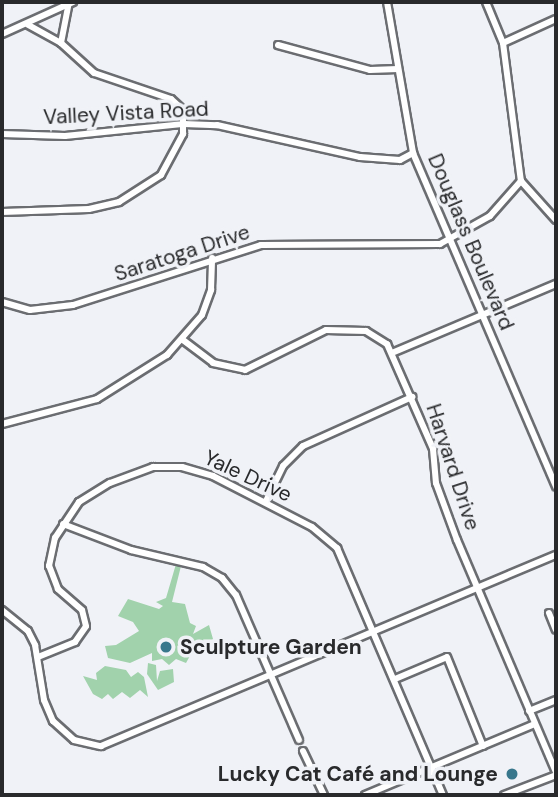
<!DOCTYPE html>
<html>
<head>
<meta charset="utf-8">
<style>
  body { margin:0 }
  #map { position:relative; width:558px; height:797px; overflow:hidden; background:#f0f2f7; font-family:"DM Sans",sans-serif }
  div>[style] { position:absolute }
  .green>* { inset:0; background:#a1d2ac }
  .roads { filter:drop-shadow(2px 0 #6b6d71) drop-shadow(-2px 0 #6b6d71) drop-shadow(0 2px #6b6d71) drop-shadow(0 -2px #6b6d71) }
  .street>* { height:6px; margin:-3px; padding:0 3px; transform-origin:3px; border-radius:3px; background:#fff }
  .dots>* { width:19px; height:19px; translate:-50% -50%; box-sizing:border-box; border:4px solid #f0f2f7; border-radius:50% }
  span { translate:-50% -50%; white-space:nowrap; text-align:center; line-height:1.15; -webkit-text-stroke:7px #f0f2f7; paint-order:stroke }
  .street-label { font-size:21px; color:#292a2c }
  .poi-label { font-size:21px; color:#292a2c; font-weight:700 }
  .left { translate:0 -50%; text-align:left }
  .right { translate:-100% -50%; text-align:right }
  .frame { position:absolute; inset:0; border:4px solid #292a2c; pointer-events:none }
</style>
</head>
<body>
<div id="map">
  <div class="green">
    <i style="clip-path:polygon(176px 564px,181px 566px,172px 602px,185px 604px,190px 623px,196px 626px,193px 634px,209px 625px,213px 639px,204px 650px,191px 654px,186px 663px,176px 659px,169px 665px,162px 659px,152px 661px,152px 653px,130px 663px,108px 658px,105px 646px,116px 645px,139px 631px,133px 622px,118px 616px,128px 599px,159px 609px,163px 606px,156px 602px,166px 598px)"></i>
    <i style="clip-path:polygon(148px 663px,156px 665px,157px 681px,160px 671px,173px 669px,174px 682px,158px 690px,147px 674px)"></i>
    <i style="clip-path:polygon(105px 666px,126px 670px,131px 677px,138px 672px,144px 677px,148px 697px,140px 690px,130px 698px,122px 692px,113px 699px,108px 694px,102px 699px,93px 694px,83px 676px,97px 680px,96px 673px)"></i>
  </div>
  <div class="roads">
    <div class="street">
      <i style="left:387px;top:2px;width:153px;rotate:80.2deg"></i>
      <i style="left:413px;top:153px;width:363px;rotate:66.8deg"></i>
      <i style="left:486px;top:2px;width:44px;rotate:67.5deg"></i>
      <i style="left:503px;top:43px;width:139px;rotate:82.6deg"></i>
      <i style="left:521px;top:181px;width:52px;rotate:48.1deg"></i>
      <i style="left:2px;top:34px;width:78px;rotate:-24.3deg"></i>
      <i style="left:61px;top:43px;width:38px;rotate:-79deg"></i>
      <i style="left:503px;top:43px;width:58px;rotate:-24.4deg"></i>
      <i style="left:278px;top:45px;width:95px;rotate:15.2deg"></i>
      <i style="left:370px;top:70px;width:28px;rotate:-2deg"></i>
      <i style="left:2px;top:134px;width:63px;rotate:1.8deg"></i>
      <i style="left:65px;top:136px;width:120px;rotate:-5.8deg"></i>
      <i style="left:184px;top:124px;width:33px;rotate:2deg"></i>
      <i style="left:217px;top:125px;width:147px;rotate:12.6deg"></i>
      <i style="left:360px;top:157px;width:40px;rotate:4.3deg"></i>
      <i style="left:400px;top:160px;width:15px;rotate:-28deg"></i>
      <i style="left:2px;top:212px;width:87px;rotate:-2deg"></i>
      <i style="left:89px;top:209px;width:31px;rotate:-13deg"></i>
      <i style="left:119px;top:202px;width:50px;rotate:-32.7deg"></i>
      <i style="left:161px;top:175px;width:47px;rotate:-61.8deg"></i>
      <i style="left:183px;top:134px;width:24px;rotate:-90deg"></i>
      <i style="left:183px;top:110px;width:16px;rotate:-137deg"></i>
      <i style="left:171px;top:99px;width:81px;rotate:-161.3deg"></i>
      <i style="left:94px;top:73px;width:45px;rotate:-137.7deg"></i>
      <i style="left:61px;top:43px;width:38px;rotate:-151deg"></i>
      <i style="left:2px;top:302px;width:29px;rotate:16deg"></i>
      <i style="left:30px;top:310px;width:43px;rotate:-6.6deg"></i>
      <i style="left:73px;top:305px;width:197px;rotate:-17.7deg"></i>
      <i style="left:261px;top:245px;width:179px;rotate:-0.3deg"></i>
      <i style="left:440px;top:244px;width:57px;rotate:-29.2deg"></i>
      <i style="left:490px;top:216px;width:47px;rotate:-48.5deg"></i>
      <i style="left:183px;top:340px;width:38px;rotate:37deg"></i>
      <i style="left:213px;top:363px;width:33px;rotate:12deg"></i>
      <i style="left:245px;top:370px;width:90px;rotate:-26.3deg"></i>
      <i style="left:326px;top:330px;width:40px;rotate:1.4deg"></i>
      <i style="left:366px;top:331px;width:25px;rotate:32deg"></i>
      <i style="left:387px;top:344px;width:115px;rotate:66.3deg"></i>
      <i style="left:433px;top:449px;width:34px;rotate:85deg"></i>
      <i style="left:436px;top:483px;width:61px;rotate:69.8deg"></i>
      <i style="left:457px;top:540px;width:252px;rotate:66.9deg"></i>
      <i style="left:394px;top:352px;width:176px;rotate:-22.8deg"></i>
      <i style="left:2px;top:424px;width:98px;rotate:-14.7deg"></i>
      <i style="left:97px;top:399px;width:83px;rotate:-32.2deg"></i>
      <i style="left:167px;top:355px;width:53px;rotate:-48.8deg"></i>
      <i style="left:202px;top:315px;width:27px;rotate:-70deg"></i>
      <i style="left:211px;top:290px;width:32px;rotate:-88deg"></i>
      <i style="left:266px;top:501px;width:39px;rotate:-64deg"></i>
      <i style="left:283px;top:466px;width:28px;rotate:-45deg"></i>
      <i style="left:303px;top:446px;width:120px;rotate:-24.2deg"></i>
      <i style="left:63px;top:524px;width:73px;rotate:20.9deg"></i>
      <i style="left:131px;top:550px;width:74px;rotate:13.3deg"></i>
      <i style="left:203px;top:567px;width:22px;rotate:30deg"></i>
      <i style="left:222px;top:578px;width:22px;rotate:51deg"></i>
      <i style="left:236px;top:595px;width:158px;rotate:66.5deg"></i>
      <i style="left:2px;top:610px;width:33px;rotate:39deg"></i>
      <i style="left:28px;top:631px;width:16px;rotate:63deg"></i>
      <i style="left:35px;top:645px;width:56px;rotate:80.7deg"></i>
      <i style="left:44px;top:700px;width:23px;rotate:67deg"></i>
      <i style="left:53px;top:721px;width:28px;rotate:42deg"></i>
      <i style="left:74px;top:740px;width:28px;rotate:13deg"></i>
      <i style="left:101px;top:746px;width:493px;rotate:-22.8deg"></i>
      <i style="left:549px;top:613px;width:18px;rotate:68deg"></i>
      <i style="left:38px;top:657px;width:40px;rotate:-22deg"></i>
      <i style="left:75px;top:642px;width:19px;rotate:-55deg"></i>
      <i style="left:86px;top:626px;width:16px;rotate:-104deg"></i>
      <i style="left:82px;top:610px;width:32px;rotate:-139deg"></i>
      <i style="left:58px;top:589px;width:25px;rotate:-111deg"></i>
      <i style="left:49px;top:566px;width:29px;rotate:-78deg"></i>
      <i style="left:55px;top:538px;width:43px;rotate:-56.3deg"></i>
      <i style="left:79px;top:502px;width:36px;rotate:-32deg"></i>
      <i style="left:110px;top:483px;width:46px;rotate:-20.4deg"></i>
      <i style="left:153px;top:467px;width:29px"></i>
      <i style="left:182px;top:467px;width:32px;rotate:16deg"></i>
      <i style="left:213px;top:476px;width:111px;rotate:27.3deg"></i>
      <i style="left:312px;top:527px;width:33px;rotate:40deg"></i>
      <i style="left:337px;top:548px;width:269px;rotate:66.8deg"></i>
      <i style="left:395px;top:679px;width:56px;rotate:-22.9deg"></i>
      <i style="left:447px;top:657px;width:96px;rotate:68deg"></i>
      <i style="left:529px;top:711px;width:29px;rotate:-22deg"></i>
      <i style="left:303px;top:751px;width:49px;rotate:64.5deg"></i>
      <i style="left:365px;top:795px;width:184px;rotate:-22.7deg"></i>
      <i style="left:504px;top:795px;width:56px;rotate:-21deg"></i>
    </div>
  </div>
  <div class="dots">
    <i style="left:166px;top:647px;background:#38778c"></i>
    <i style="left:512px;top:774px;background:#38778c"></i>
  </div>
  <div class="street-label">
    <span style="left:126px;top:113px;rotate:-3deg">Valley Vista Road</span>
    <span style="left:471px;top:242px;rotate:67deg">Douglass Boulevard</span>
    <span style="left:182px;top:253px;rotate:-18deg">Saratoga Drive</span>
    <span style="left:453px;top:467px;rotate:72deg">Harvard Drive</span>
    <span style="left:248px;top:476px;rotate:25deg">Yale Drive</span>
  </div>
  <div class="poi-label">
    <span class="left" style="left:180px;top:647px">Sculpture Garden</span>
    <span class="right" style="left:498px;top:774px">Lucky Cat Café and Lounge</span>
  </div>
  <div class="frame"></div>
</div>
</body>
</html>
